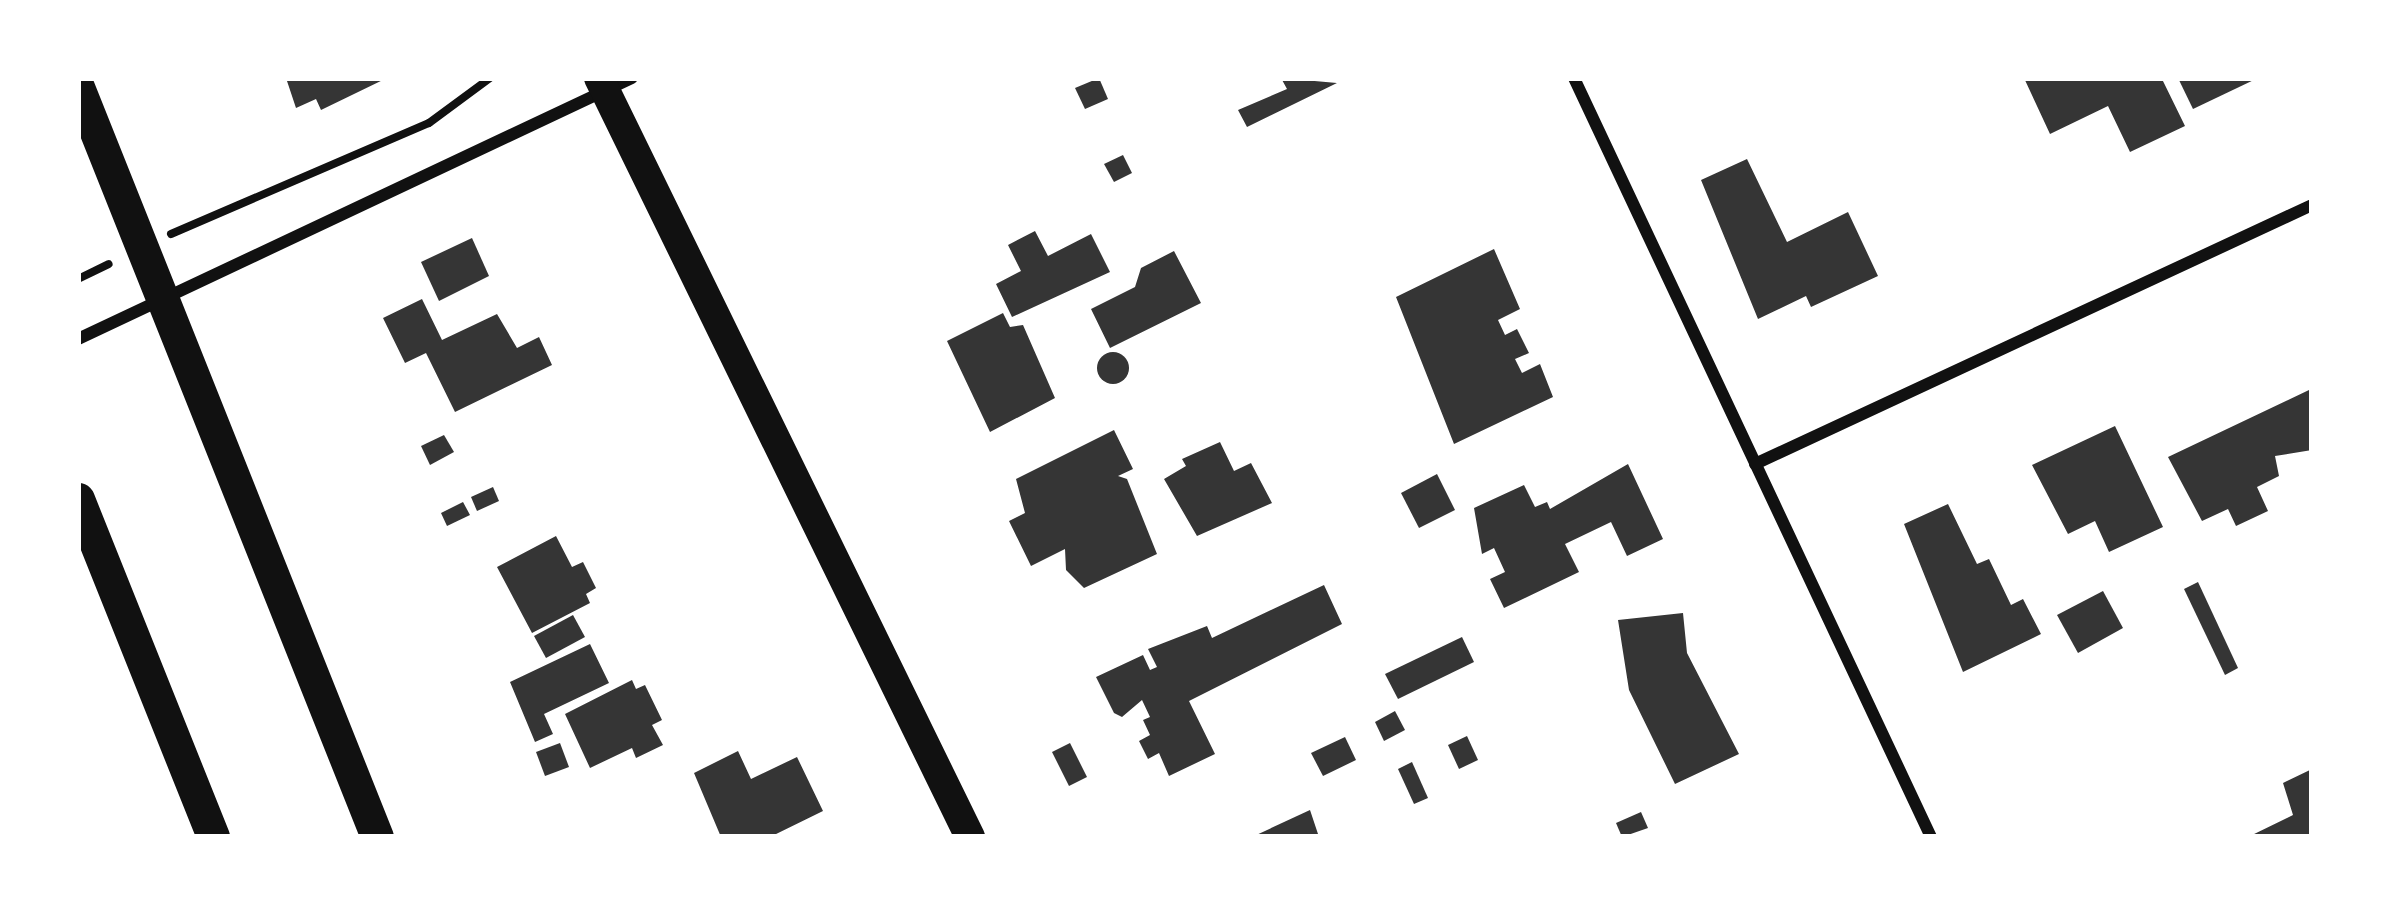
<!DOCTYPE html>
<html>
<head>
<meta charset="utf-8">
<style>
  body { margin:0 }
  #map { position:relative; width:2390px; height:915px; overflow:hidden; background:#fff; font-family:Overpass,sans-serif }
  div>[style] { position:absolute }
  .building>* { inset:0; background:#353535 }
  .round { border-radius:50% }
  .path>* { height:8px; margin:-4px; padding:0 4px; transform-origin:4px; border-radius:4px; background:#111 }
  .minor>* { height:12px; margin:-6px; padding:0 6px; transform-origin:6px; border-radius:6px; background:#111 }
  .primary>* { height:30px; margin:-15px; padding:0 15px; transform-origin:15px; border-radius:15px; background:#111 }
  .motorway>* { height:33px; margin:-16.5px; padding:0 16.5px; transform-origin:16.5px; border-radius:16.5px; background:#111 }
  span { translate:-50% -50%; white-space:nowrap; text-align:center; line-height:1.15; -webkit-text-stroke:9px #fff; paint-order:stroke }
  .frame { position:absolute; inset:0; border:81px solid #fff; pointer-events:none }
</style>
</head>
<body>
<div id="map">
  <div class="building">
    <i style="clip-path:polygon(286px 78px,387px 78px,321px 110px,316px 99px,296px 108px)"></i>
    <i style="clip-path:polygon(1099px 78px,1108px 99px,1085px 109px,1075px 88px)"></i>
    <i style="clip-path:polygon(1281px 78px,1337px 83px,1247px 127px,1238px 110px,1287px 89px)"></i>
    <i style="clip-path:polygon(2024px 78px,2162px 79px,2185px 126px,2130px 152px,2108px 106px,2050px 134px)"></i>
    <i style="clip-path:polygon(2178px 78px,2258px 78px,2193px 109px)"></i>
    <i style="clip-path:polygon(1123px 155px,1132px 173px,1114px 182px,1104px 164px)"></i>
    <i style="clip-path:polygon(1747px 159px,1787px 242px,1848px 212px,1878px 276px,1811px 307px,1806px 296px,1758px 319px,1701px 180px)"></i>
    <i style="clip-path:polygon(1035px 231px,1048px 256px,1091px 234px,1110px 272px,1012px 317px,996px 284px,1021px 271px,1008px 245px)"></i>
    <i style="clip-path:polygon(472px 238px,489px 276px,439px 301px,421px 262px)"></i>
    <i style="clip-path:polygon(1494px 249px,1520px 309px,1498px 320px,1505px 335px,1517px 329px,1529px 353px,1515px 359px,1522px 373px,1540px 364px,1553px 397px,1454px 444px,1396px 297px)"></i>
    <i style="clip-path:polygon(1174px 251px,1201px 303px,1110px 348px,1091px 309px,1135px 287px,1141px 268px)"></i>
    <i style="clip-path:polygon(422px 299px,442px 340px,497px 314px,517px 348px,539px 337px,552px 365px,455px 412px,426px 353px,405px 363px,383px 318px)"></i>
    <i style="clip-path:polygon(1003px 313px,1010px 327px,1023px 325px,1055px 398px,990px 432px,947px 341px)"></i>
    <i class="round" style="left:1097px;top:352px;width:32px;height:32px"></i>
    <i style="clip-path:polygon(2309px 390px,2312px 450px,2275px 456px,2279px 476px,2257px 487px,2268px 511px,2236px 526px,2228px 509px,2202px 521px,2168px 457px)"></i>
    <i style="clip-path:polygon(2115px 426px,2163px 527px,2109px 552px,2095px 521px,2068px 534px,2032px 465px)"></i>
    <i style="clip-path:polygon(1114px 430px,1133px 469px,1118px 476px,1127px 479px,1157px 554px,1084px 588px,1066px 570px,1065px 549px,1031px 566px,1009px 521px,1025px 513px,1016px 479px)"></i>
    <i style="clip-path:polygon(444px 435px,454px 452px,430px 465px,421px 446px)"></i>
    <i style="clip-path:polygon(1220px 442px,1234px 471px,1251px 463px,1272px 503px,1197px 536px,1164px 479px,1186px 466px,1182px 459px)"></i>
    <i style="clip-path:polygon(1628px 464px,1663px 539px,1627px 556px,1611px 522px,1565px 544px,1579px 572px,1504px 608px,1490px 579px,1505px 572px,1494px 548px,1482px 554px,1474px 508px,1524px 485px,1535px 507px,1547px 502px,1550px 509px)"></i>
    <i style="clip-path:polygon(1437px 474px,1455px 510px,1419px 528px,1401px 493px)"></i>
    <i style="clip-path:polygon(493px 487px,499px 501px,477px 511px,471px 497px)"></i>
    <i style="clip-path:polygon(463px 502px,470px 515px,447px 526px,441px 513px)"></i>
    <i style="clip-path:polygon(1948px 504px,1977px 564px,1989px 559px,2011px 605px,2023px 599px,2041px 634px,1963px 672px,1904px 524px)"></i>
    <i style="clip-path:polygon(556px 536px,572px 567px,583px 562px,596px 588px,586px 594px,590px 603px,532px 633px,497px 567px)"></i>
    <i style="clip-path:polygon(2198px 582px,2238px 668px,2225px 675px,2184px 589px)"></i>
    <i style="clip-path:polygon(1324px 585px,1342px 624px,1189px 701px,1215px 754px,1169px 776px,1159px 753px,1148px 759px,1139px 741px,1150px 735px,1143px 720px,1150px 717px,1142px 700px,1122px 717px,1114px 713px,1096px 677px,1143px 655px,1150px 670px,1157px 667px,1148px 649px,1207px 626px,1212px 638px)"></i>
    <i style="clip-path:polygon(2103px 591px,2123px 628px,2078px 653px,2057px 615px)"></i>
    <i style="clip-path:polygon(1683px 613px,1687px 653px,1739px 754px,1675px 784px,1629px 690px,1618px 620px)"></i>
    <i style="clip-path:polygon(573px 615px,585px 637px,546px 658px,534px 636px)"></i>
    <i style="clip-path:polygon(1462px 637px,1474px 662px,1398px 699px,1385px 674px)"></i>
    <i style="clip-path:polygon(590px 644px,609px 683px,544px 714px,553px 734px,535px 742px,510px 682px)"></i>
    <i style="clip-path:polygon(632px 680px,636px 689px,645px 685px,662px 720px,652px 725px,663px 745px,636px 758px,632px 748px,590px 768px,565px 714px)"></i>
    <i style="clip-path:polygon(1395px 711px,1405px 730px,1384px 741px,1375px 722px)"></i>
    <i style="clip-path:polygon(1467px 736px,1478px 760px,1459px 769px,1448px 745px)"></i>
    <i style="clip-path:polygon(1345px 737px,1356px 760px,1323px 776px,1311px 753px)"></i>
    <i style="clip-path:polygon(560px 743px,569px 767px,545px 776px,536px 752px)"></i>
    <i style="clip-path:polygon(1070px 743px,1087px 777px,1069px 786px,1052px 752px)"></i>
    <i style="clip-path:polygon(738px 751px,751px 779px,797px 757px,823px 811px,770px 837px,721px 837px,694px 773px)"></i>
    <i style="clip-path:polygon(1412px 762px,1428px 798px,1414px 804px,1398px 769px)"></i>
    <i style="clip-path:polygon(2312px 769px,2312px 837px,2248px 837px,2293px 815px,2283px 783px)"></i>
    <i style="clip-path:polygon(1310px 810px,1319px 837px,1252px 837px)"></i>
    <i style="clip-path:polygon(1641px 812px,1648px 828px,1622px 837px,1616px 823px)"></i>
  </div>
  <div class="path">
    <i style="left:171px;top:234px;width:281px;rotate:-23.3deg"></i>
    <i style="left:429px;top:123px;width:76px;rotate:-36.4deg"></i>
    <i style="left:78px;top:279px;width:34px;rotate:-26deg"></i>
  </div>
  <div class="minor">
    <i style="left:1574px;top:78px;width:839px;rotate:64.81deg"></i>
    <i style="left:78px;top:339px;width:612px;rotate:-25.23deg"></i>
    <i style="left:1755px;top:464px;width:614px;rotate:-24.94deg"></i>
  </div>
  <div class="primary">
    <i style="left:599px;top:78px;width:845px;rotate:63.95deg"></i>
  </div>
  <div class="motorway">
    <i style="left:78px;top:87px;width:807px;rotate:68.26deg"></i>
    <i style="left:78px;top:499px;width:364px;rotate:68.2deg"></i>
  </div>
  <div class="frame"></div>
</div>
</body>
</html>
